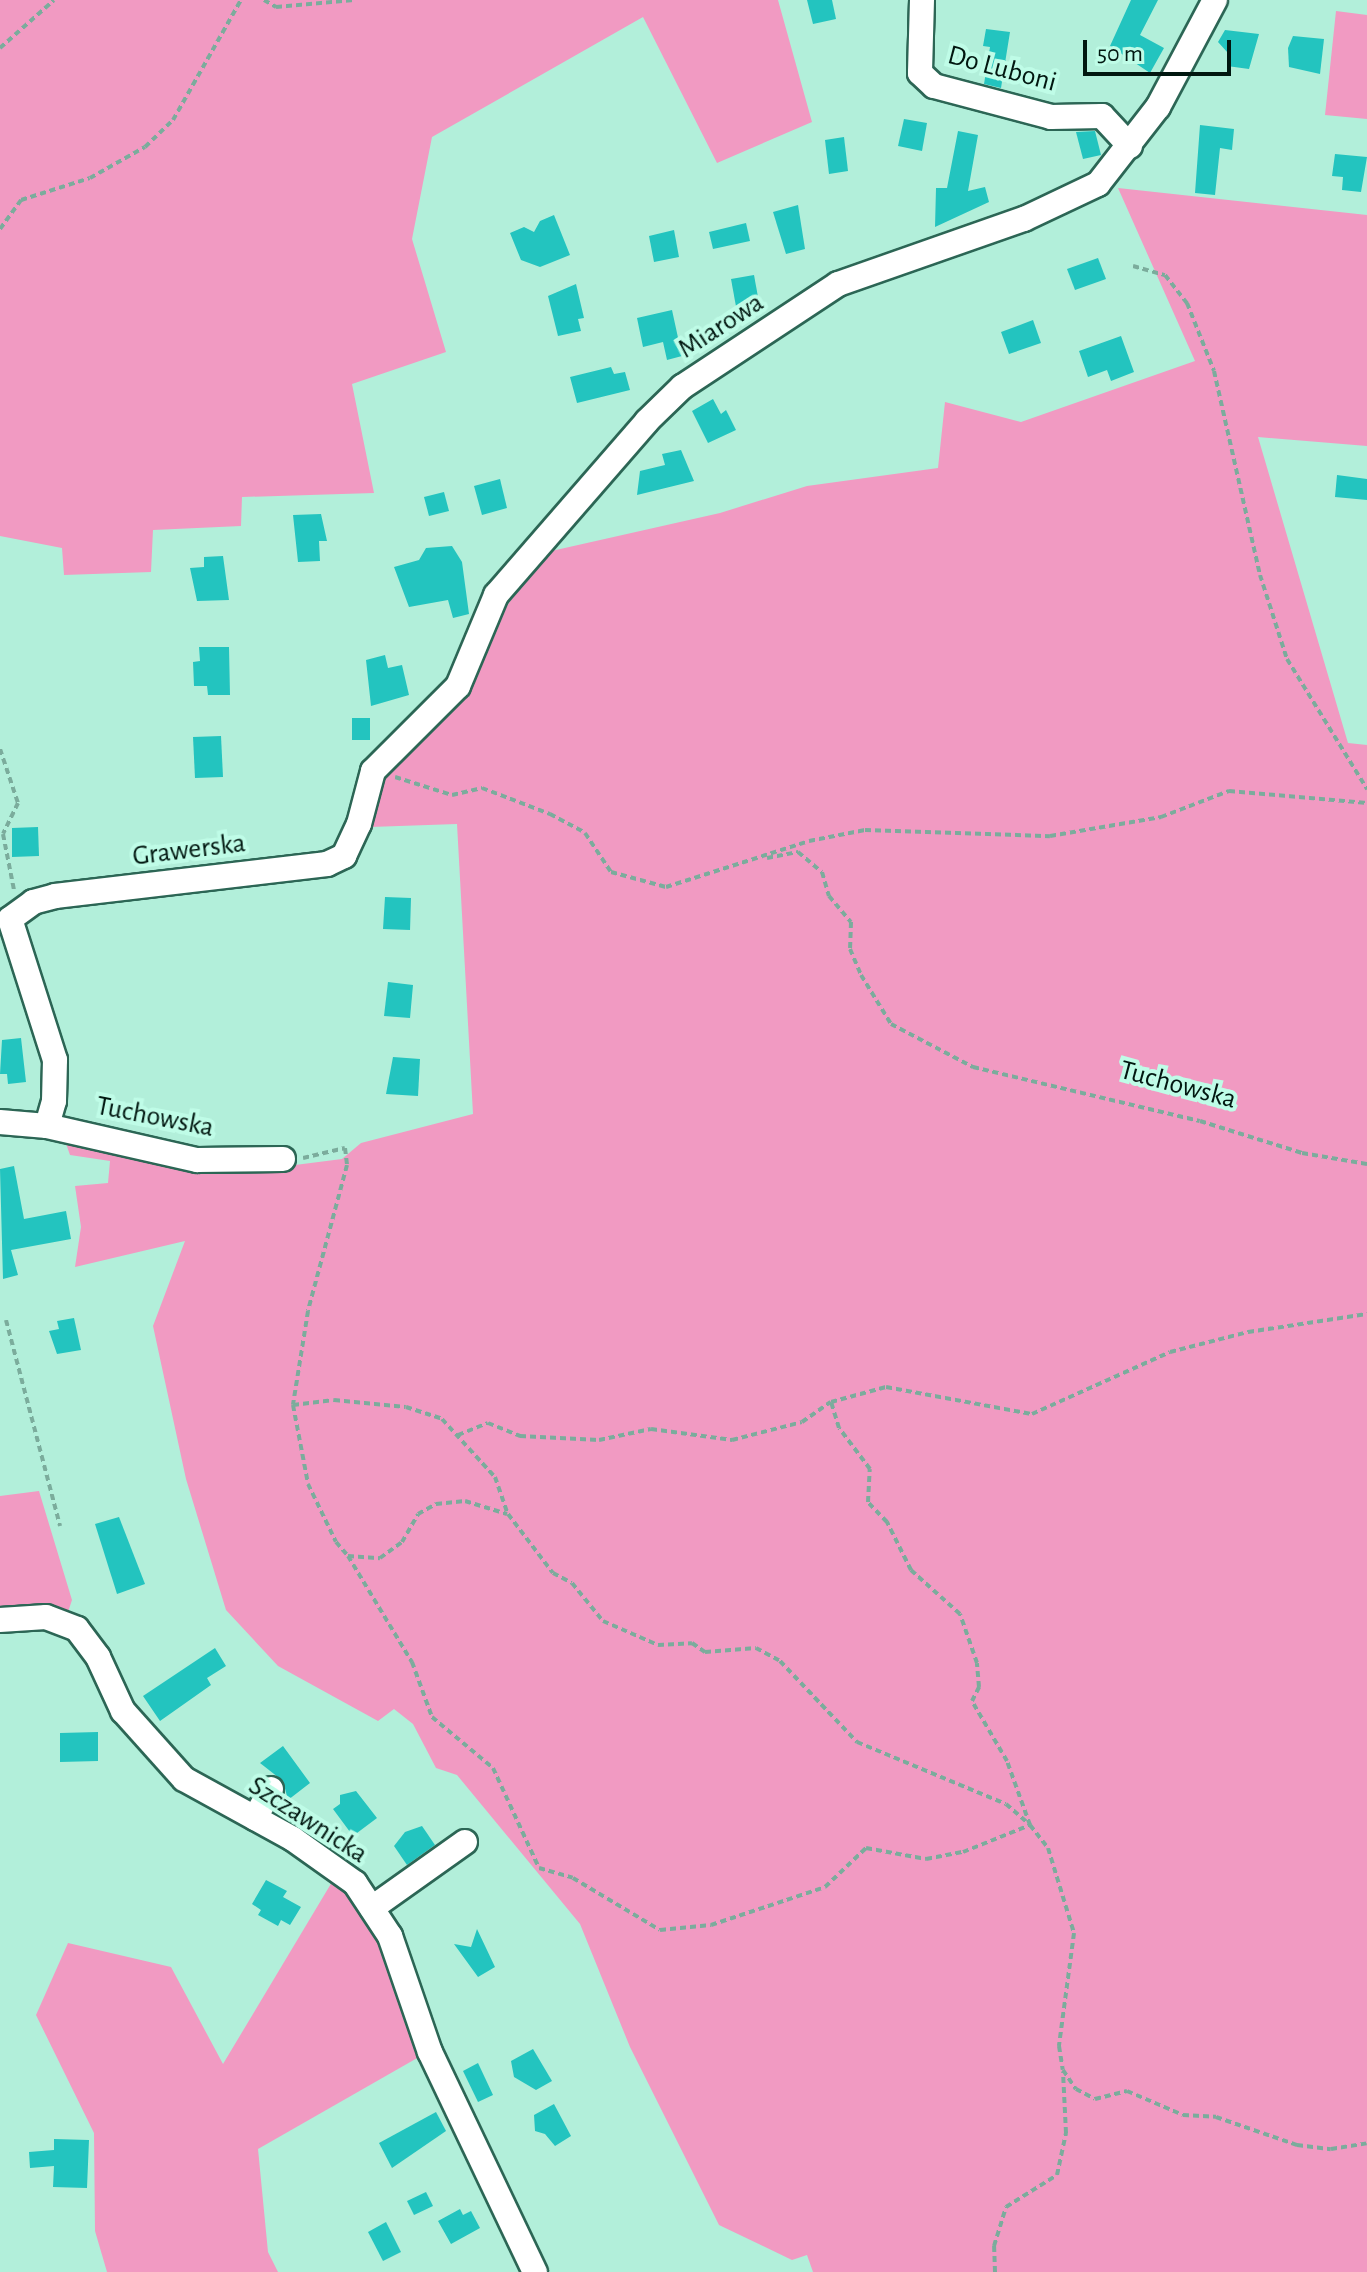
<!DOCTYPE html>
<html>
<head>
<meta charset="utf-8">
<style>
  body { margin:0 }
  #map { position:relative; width:1367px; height:2272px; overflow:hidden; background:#b2efda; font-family:"Alegreya Sans",sans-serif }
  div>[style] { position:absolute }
  .green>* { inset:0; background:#f19ac2 }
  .building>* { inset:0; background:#23c4bf }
  .path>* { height:4px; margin-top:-2px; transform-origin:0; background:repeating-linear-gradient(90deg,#7bac9c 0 6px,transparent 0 10px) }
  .roads { filter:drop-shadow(2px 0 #2c6655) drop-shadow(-2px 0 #2c6655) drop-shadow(0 2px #2c6655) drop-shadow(0 -2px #2c6655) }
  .minor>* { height:24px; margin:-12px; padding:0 12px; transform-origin:12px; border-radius:12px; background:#fff }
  span { translate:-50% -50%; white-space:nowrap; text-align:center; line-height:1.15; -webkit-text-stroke:8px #bffce7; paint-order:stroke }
  .street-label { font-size:28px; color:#011710 }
  .scale { position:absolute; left:1083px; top:40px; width:148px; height:36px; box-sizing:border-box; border:4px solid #011710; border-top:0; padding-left:10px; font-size:24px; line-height:28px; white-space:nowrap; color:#011710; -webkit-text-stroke:6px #bffce7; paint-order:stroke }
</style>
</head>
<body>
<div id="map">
  <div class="green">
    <i style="clip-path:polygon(0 0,778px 0,812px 122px,717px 163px,643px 17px,432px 137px,412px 239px,446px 352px,352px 384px,374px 493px,242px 497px,241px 526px,153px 530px,151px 572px,64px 575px,62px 548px,0 536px)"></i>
    <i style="clip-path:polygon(1336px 11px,1367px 15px,1367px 119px,1325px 115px)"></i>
    <i style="clip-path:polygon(1118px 188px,1367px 215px,1367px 446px,1258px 437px,1348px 743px,1367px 745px,1367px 2272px,813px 2272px,807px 2255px,792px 2260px,719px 2225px,630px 2047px,580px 1924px,457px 1775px,436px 1768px,413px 1724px,394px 1709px,378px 1721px,278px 1666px,226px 1610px,186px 1479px,153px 1326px,185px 1241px,75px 1267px,81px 1227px,75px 1186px,108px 1183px,110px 1161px,70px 1155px,63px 1135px,178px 1164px,241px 1172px,342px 1159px,361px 1143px,473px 1114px,457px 824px,370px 827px,380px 784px,417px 737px,461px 696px,506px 607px,547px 552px,720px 513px,807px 486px,938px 468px,945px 402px,1021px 422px,1195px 361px)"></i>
    <i style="clip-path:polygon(39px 1491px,72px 1600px,67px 1615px,34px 1605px,0 1609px,0 1496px)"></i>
    <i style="clip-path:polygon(335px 1877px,359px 1900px,365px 1923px,381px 1930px,419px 2057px,258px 2149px,268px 2252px,278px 2272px,107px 2272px,95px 2231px,94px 2133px,36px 2015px,68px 1943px,171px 1967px,223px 2064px)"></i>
  </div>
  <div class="building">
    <i style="clip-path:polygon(807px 0,832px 0,836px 19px,813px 24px)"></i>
    <i style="clip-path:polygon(1131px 0,1158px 0,1140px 35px,1164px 48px,1150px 73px,1110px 46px)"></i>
    <i style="clip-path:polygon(986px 29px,1010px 32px,1001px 88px,984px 84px,990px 47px,983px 46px)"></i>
    <i style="clip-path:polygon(1225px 30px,1259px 34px,1249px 69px,1227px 66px,1228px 53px,1218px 42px)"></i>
    <i style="clip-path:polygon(1293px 36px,1324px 39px,1320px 74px,1289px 67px,1288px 48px)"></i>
    <i style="clip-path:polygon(904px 119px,927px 123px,922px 151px,898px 146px)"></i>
    <i style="clip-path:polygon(1200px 125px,1234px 129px,1232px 150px,1220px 148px,1215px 195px,1195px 193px)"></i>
    <i style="clip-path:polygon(958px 131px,978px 135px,968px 191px,985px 187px,989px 202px,935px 227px,936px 188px,947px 188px)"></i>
    <i style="clip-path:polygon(1095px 131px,1101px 155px,1083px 159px,1076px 132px)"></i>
    <i style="clip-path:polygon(844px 137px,848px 171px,829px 174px,825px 140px)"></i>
    <i style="clip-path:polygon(1335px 154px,1367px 157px,1361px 192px,1342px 190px,1343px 177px,1332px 176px)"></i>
    <i style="clip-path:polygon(798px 205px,805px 249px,786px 254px,773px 212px)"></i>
    <i style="clip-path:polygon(554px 215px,570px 255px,540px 267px,521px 260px,510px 233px,524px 227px,534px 232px,540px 221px)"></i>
    <i style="clip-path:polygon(746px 223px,750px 241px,713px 249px,709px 232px)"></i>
    <i style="clip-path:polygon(674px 230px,679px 257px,654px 262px,649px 236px)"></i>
    <i style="clip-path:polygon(1098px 258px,1106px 279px,1075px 290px,1067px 269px)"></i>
    <i style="clip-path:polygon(754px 275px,760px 308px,737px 312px,731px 279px)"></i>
    <i style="clip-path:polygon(576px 284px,584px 318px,578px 319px,581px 331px,558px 336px,548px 296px)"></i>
    <i style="clip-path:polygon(672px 310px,682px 356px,667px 360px,663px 342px,643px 347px,637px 318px)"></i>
    <i style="clip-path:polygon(1033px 320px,1041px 343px,1009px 354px,1001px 332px)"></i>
    <i style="clip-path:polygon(1121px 336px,1134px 372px,1111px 381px,1107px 370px,1088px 377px,1079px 351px)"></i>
    <i style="clip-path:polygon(611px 367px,614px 374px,625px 372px,630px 390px,577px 403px,570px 377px)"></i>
    <i style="clip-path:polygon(713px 399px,721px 414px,726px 410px,736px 430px,708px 443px,692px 411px)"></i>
    <i style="clip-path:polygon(681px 450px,694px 481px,637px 495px,640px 471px,665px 465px,662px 454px)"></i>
    <i style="clip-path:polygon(1337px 475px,1367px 479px,1367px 500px,1335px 497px)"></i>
    <i style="clip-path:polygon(500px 479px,507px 508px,482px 515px,474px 486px)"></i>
    <i style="clip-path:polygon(444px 492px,449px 511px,429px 516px,424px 497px)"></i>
    <i style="clip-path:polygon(321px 514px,327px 541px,319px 541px,320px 561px,298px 562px,293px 515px)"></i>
    <i style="clip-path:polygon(452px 546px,462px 562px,469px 614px,453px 618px,448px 600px,409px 607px,394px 567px,419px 560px,426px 548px)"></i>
    <i style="clip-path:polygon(223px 556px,229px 600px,197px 601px,190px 568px,204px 567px,204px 557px)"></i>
    <i style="clip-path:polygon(199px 647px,229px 647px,230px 695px,208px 695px,207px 686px,194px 686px,193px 662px,200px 661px)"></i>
    <i style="clip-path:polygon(385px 655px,388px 668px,402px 665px,409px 695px,371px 706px,366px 660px)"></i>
    <i style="clip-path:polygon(352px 718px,370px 718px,370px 740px,352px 740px)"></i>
    <i style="clip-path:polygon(221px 736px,223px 777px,195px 778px,193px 737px)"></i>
    <i style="clip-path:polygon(38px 827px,39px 856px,12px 857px,12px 828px)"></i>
    <i style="clip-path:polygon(385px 897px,411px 898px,410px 930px,383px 929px)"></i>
    <i style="clip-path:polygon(388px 982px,413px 985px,410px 1018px,384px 1016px)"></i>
    <i style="clip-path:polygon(21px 1038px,26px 1082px,8px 1084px,7px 1074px,0 1074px,2px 1040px)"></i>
    <i style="clip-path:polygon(393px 1057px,420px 1059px,418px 1096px,386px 1094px)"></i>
    <i style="clip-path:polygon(14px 1166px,24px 1219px,66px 1211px,71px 1239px,11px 1250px,18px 1275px,3px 1279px,0 1169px)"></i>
    <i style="clip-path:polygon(74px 1318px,81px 1350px,57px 1354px,49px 1331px,59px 1329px,57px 1321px)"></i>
    <i style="clip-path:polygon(119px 1517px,145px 1584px,117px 1594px,95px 1524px)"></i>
    <i style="clip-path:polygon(215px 1648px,226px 1666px,207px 1678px,211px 1685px,160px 1721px,143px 1696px)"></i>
    <i style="clip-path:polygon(98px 1732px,98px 1761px,60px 1762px,60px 1733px)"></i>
    <i style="clip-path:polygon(283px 1746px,310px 1783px,288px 1800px,283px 1781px,260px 1763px)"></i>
    <i style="clip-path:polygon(356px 1791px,377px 1818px,353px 1836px,333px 1809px,340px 1804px,340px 1795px)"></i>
    <i style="clip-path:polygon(422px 1826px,435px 1845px,407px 1865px,394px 1846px,405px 1832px)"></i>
    <i style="clip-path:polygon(266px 1880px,287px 1891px,283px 1897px,301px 1907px,290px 1925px,281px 1920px,278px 1926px,258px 1915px,261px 1910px,252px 1904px)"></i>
    <i style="clip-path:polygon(477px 1929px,495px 1967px,478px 1977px,454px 1944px,471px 1947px)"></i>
    <i style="clip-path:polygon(533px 2049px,552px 2081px,536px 2090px,514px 2077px,511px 2061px)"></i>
    <i style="clip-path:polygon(478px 2063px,493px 2095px,478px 2102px,463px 2071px)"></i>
    <i style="clip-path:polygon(554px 2104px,571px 2136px,555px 2146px,545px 2134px,535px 2131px,534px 2115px)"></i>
    <i style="clip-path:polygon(436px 2112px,446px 2131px,392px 2168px,379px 2143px)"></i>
    <i style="clip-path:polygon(54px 2139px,89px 2140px,87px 2188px,53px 2187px,54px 2166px,30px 2168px,29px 2152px,54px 2150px)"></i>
    <i style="clip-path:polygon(426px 2192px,433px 2206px,414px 2215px,407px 2201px)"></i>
    <i style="clip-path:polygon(460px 2209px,463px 2215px,471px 2211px,480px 2228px,451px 2244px,438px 2221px)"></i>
    <i style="clip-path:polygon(386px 2222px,401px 2252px,383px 2261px,368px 2232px)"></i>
  </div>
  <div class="path">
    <i style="left:264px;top:0;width:14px;rotate:30deg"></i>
    <i style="left:276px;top:7px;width:78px;rotate:-5.1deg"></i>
    <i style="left:0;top:48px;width:72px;rotate:-41.6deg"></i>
    <i style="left:0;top:229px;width:36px;rotate:-54deg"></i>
    <i style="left:21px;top:200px;width:72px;rotate:-17.7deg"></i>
    <i style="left:90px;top:178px;width:63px;rotate:-29.4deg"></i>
    <i style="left:145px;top:147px;width:39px;rotate:-44deg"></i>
    <i style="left:173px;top:120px;width:138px;rotate:-60.5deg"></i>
    <i style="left:1133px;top:266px;width:33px;rotate:16deg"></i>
    <i style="left:1165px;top:275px;width:36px;rotate:52deg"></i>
    <i style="left:1187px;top:303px;width:73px;rotate:68.3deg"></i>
    <i style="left:1214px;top:371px;width:209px;rotate:77.3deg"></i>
    <i style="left:1260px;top:575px;width:88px;rotate:72.2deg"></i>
    <i style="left:1287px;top:659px;width:153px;rotate:58.4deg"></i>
    <i style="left:0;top:749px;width:57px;rotate:71.6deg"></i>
    <i style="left:18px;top:803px;width:34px;rotate:116deg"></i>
    <i style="left:3px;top:834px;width:57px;rotate:78.9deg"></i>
    <i style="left:395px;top:777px;width:60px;rotate:17.5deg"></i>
    <i style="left:452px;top:795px;width:31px;rotate:-13deg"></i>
    <i style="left:482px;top:788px;width:73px;rotate:20.9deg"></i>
    <i style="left:550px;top:814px;width:40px;rotate:28deg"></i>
    <i style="left:585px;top:833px;width:47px;rotate:56.3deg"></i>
    <i style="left:611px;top:872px;width:57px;rotate:15.3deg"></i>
    <i style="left:666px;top:887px;width:150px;rotate:-17.8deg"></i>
    <i style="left:809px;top:841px;width:57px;rotate:-11.1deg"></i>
    <i style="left:865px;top:830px;width:185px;rotate:1.9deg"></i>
    <i style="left:1050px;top:836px;width:113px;rotate:-9.7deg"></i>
    <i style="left:1161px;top:817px;width:73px;rotate:-20.9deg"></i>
    <i style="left:1229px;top:791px;width:139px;rotate:5deg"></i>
    <i style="left:767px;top:858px;width:32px;rotate:-11deg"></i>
    <i style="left:798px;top:852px;width:31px;rotate:40deg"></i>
    <i style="left:822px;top:872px;width:25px;rotate:74deg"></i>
    <i style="left:829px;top:896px;width:34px;rotate:50deg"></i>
    <i style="left:851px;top:922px;width:27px;rotate:92deg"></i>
    <i style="left:850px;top:949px;width:28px;rotate:67deg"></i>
    <i style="left:861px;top:975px;width:57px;rotate:58.5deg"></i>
    <i style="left:891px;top:1024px;width:93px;rotate:27.7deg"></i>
    <i style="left:973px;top:1067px;width:233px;rotate:13.4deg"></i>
    <i style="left:1200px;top:1121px;width:107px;rotate:17.4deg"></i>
    <i style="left:1302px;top:1153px;width:66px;rotate:9.6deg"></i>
    <i style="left:303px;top:1158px;width:43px;rotate:-13.4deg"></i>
    <i style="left:345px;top:1148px;width:17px;rotate:83deg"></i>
    <i style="left:347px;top:1165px;width:151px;rotate:105deg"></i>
    <i style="left:308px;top:1311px;width:95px;rotate:99.1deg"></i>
    <i style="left:293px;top:1405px;width:41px;rotate:-7deg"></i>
    <i style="left:334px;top:1400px;width:72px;rotate:5.6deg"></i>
    <i style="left:406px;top:1407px;width:38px;rotate:18deg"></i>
    <i style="left:442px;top:1419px;width:79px;rotate:47.6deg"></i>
    <i style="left:495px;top:1477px;width:39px;rotate:71deg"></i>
    <i style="left:508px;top:1514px;width:74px;rotate:52.7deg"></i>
    <i style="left:553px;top:1573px;width:21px;rotate:28deg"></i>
    <i style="left:572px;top:1583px;width:49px;rotate:50.8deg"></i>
    <i style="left:603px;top:1621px;width:60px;rotate:23.6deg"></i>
    <i style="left:658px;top:1645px;width:34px;rotate:-3deg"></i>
    <i style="left:692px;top:1643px;width:16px;rotate:35deg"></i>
    <i style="left:705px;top:1652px;width:51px;rotate:-4.5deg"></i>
    <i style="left:756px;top:1648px;width:27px;rotate:28deg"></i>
    <i style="left:780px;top:1661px;width:112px;rotate:46.5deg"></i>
    <i style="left:857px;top:1742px;width:161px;rotate:22.6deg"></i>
    <i style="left:1006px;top:1804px;width:32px;rotate:41deg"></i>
    <i style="left:1030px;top:1825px;width:29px;rotate:52deg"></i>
    <i style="left:1048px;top:1848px;width:89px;rotate:73deg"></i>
    <i style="left:1074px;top:1933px;width:114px;rotate:97.6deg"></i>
    <i style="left:1059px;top:2046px;width:24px;rotate:81deg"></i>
    <i style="left:1063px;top:2070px;width:23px;rotate:56deg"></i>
    <i style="left:1076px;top:2089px;width:21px;rotate:28deg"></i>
    <i style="left:1095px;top:2099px;width:33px;rotate:-14deg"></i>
    <i style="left:1127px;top:2091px;width:61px;rotate:23.2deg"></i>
    <i style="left:1183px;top:2115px;width:33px;rotate:3deg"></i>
    <i style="left:1216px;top:2117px;width:86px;rotate:19.1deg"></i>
    <i style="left:1297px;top:2145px;width:34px;rotate:7deg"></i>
    <i style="left:1331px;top:2149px;width:36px;rotate:-9deg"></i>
    <i style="left:6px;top:1320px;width:213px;rotate:75.3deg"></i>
    <i style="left:293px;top:1405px;width:80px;rotate:79.2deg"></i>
    <i style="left:308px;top:1484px;width:64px;rotate:64.2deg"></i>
    <i style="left:336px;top:1542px;width:18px;rotate:49deg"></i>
    <i style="left:348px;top:1556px;width:32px;rotate:4deg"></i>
    <i style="left:380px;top:1558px;width:27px;rotate:-36deg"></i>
    <i style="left:402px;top:1542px;width:32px;rotate:-60deg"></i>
    <i style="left:418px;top:1514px;width:21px;rotate:-29deg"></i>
    <i style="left:436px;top:1504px;width:29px;rotate:-6deg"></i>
    <i style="left:465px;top:1501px;width:44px;rotate:17.2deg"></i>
    <i style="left:458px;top:1435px;width:32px;rotate:-22deg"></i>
    <i style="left:488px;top:1423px;width:35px;rotate:22deg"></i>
    <i style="left:520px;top:1436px;width:79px;rotate:2.9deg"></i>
    <i style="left:599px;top:1440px;width:53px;rotate:-11.9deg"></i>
    <i style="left:651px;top:1429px;width:82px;rotate:7.7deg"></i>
    <i style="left:732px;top:1440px;width:72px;rotate:-14.4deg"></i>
    <i style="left:802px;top:1422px;width:35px;rotate:-35deg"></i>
    <i style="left:831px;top:1402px;width:57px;rotate:-15.3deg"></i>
    <i style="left:886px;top:1387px;width:148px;rotate:10.5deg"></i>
    <i style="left:1032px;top:1414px;width:151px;rotate:-24.2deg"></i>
    <i style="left:1170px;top:1352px;width:81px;rotate:-14.4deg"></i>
    <i style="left:1248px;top:1332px;width:120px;rotate:-8.6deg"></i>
    <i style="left:348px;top:1556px;width:124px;rotate:58.9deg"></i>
    <i style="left:412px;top:1662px;width:59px;rotate:70deg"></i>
    <i style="left:432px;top:1717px;width:80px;rotate:39.9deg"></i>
    <i style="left:493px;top:1768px;width:110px;rotate:65.3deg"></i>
    <i style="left:539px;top:1868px;width:35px;rotate:16deg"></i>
    <i style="left:573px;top:1878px;width:101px;rotate:30.9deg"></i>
    <i style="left:660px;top:1930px;width:51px;rotate:-5.6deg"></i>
    <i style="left:711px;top:1925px;width:120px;rotate:-18.4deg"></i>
    <i style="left:825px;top:1887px;width:57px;rotate:-43.6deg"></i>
    <i style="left:866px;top:1848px;width:61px;rotate:10.4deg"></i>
    <i style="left:926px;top:1859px;width:38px;rotate:-11deg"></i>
    <i style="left:963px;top:1852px;width:72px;rotate:-21.9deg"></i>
    <i style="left:1030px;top:1825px;width:68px;rotate:-109.8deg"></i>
    <i style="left:1007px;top:1761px;width:69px;rotate:-120.3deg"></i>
    <i style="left:972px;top:1701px;width:16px;rotate:-63deg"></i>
    <i style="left:979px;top:1687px;width:24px;rotate:-95deg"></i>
    <i style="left:977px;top:1663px;width:52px;rotate:-109.1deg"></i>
    <i style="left:960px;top:1614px;width:66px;rotate:-138.1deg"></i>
    <i style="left:911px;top:1570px;width:54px;rotate:-116.6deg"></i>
    <i style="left:887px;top:1522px;width:28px;rotate:-134deg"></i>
    <i style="left:868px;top:1502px;width:33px;rotate:-87deg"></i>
    <i style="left:870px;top:1469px;width:51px;rotate:-127.1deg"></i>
    <i style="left:839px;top:1428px;width:27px;rotate:-107deg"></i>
    <i style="left:995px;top:2272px;width:26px;rotate:-92deg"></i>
    <i style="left:994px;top:2246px;width:41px;rotate:-72.9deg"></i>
    <i style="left:1006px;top:2207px;width:60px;rotate:-32.1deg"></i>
    <i style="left:1057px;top:2175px;width:43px;rotate:-77.9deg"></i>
    <i style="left:1066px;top:2133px;width:61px;rotate:-92.8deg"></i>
  </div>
  <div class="roads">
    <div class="minor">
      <i style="left:922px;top:0;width:73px;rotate:91.6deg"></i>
      <i style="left:920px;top:73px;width:19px;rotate:43deg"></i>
      <i style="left:934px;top:86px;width:121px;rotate:14.8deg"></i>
      <i style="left:1051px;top:117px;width:51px;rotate:-1.1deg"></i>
      <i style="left:1102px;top:116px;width:41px;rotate:47deg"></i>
      <i style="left:10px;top:919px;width:29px;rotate:-36deg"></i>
      <i style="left:33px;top:902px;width:23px;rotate:-15deg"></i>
      <i style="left:55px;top:896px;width:274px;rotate:-6.7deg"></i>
      <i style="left:327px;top:864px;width:19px;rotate:-25deg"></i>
      <i style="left:344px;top:856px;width:35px;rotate:-65deg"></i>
      <i style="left:359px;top:824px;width:55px;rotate:-75.2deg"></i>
      <i style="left:373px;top:771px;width:120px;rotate:-45deg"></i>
      <i style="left:458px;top:686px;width:99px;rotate:-67.3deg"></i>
      <i style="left:496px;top:595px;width:230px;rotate:-49deg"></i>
      <i style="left:647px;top:421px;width:49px;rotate:-44.2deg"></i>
      <i style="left:682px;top:387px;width:187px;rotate:-33.4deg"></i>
      <i style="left:838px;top:284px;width:197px;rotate:-19.3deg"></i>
      <i style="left:1024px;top:219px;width:82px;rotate:-25.3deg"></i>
      <i style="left:1098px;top:184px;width:98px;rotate:-52.1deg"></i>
      <i style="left:1158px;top:107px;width:121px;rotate:-62deg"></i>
      <i style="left:10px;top:919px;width:148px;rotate:72.3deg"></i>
      <i style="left:55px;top:1060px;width:41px;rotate:91.4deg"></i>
      <i style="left:54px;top:1101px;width:26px;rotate:106deg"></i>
      <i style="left:0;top:1122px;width:47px;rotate:4.9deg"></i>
      <i style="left:47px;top:1126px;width:154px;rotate:12.8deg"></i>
      <i style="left:197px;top:1160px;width:86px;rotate:-0.7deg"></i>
      <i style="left:0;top:1620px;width:46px;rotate:-3.7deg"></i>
      <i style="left:46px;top:1617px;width:33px;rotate:21deg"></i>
      <i style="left:77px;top:1629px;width:35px;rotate:53deg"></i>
      <i style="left:98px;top:1657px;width:60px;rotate:65.2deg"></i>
      <i style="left:123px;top:1711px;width:91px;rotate:48.1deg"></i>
      <i style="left:184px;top:1779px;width:124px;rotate:28.8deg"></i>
      <i style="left:293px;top:1839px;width:76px;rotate:35.4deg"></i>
      <i style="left:355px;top:1883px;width:64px;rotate:56.6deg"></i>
      <i style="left:390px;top:1936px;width:123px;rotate:71deg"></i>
      <i style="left:430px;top:2052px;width:244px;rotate:64.5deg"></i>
      <i style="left:255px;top:1818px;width:33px;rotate:-61deg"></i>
      <i style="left:372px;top:1908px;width:114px;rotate:-35.4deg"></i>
    </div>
  </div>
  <div class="street-label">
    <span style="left:1002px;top:69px;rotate:15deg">Do Luboni</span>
    <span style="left:721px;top:326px;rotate:-33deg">Miarowa</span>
    <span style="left:189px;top:850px;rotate:-7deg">Grawerska</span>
    <span style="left:1178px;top:1085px;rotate:15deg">Tuchowska</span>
    <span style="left:155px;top:1117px;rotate:11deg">Tuchowska</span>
    <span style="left:308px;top:1820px;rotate:33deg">Szczawnicka</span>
  </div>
  <div class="scale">50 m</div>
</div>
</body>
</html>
